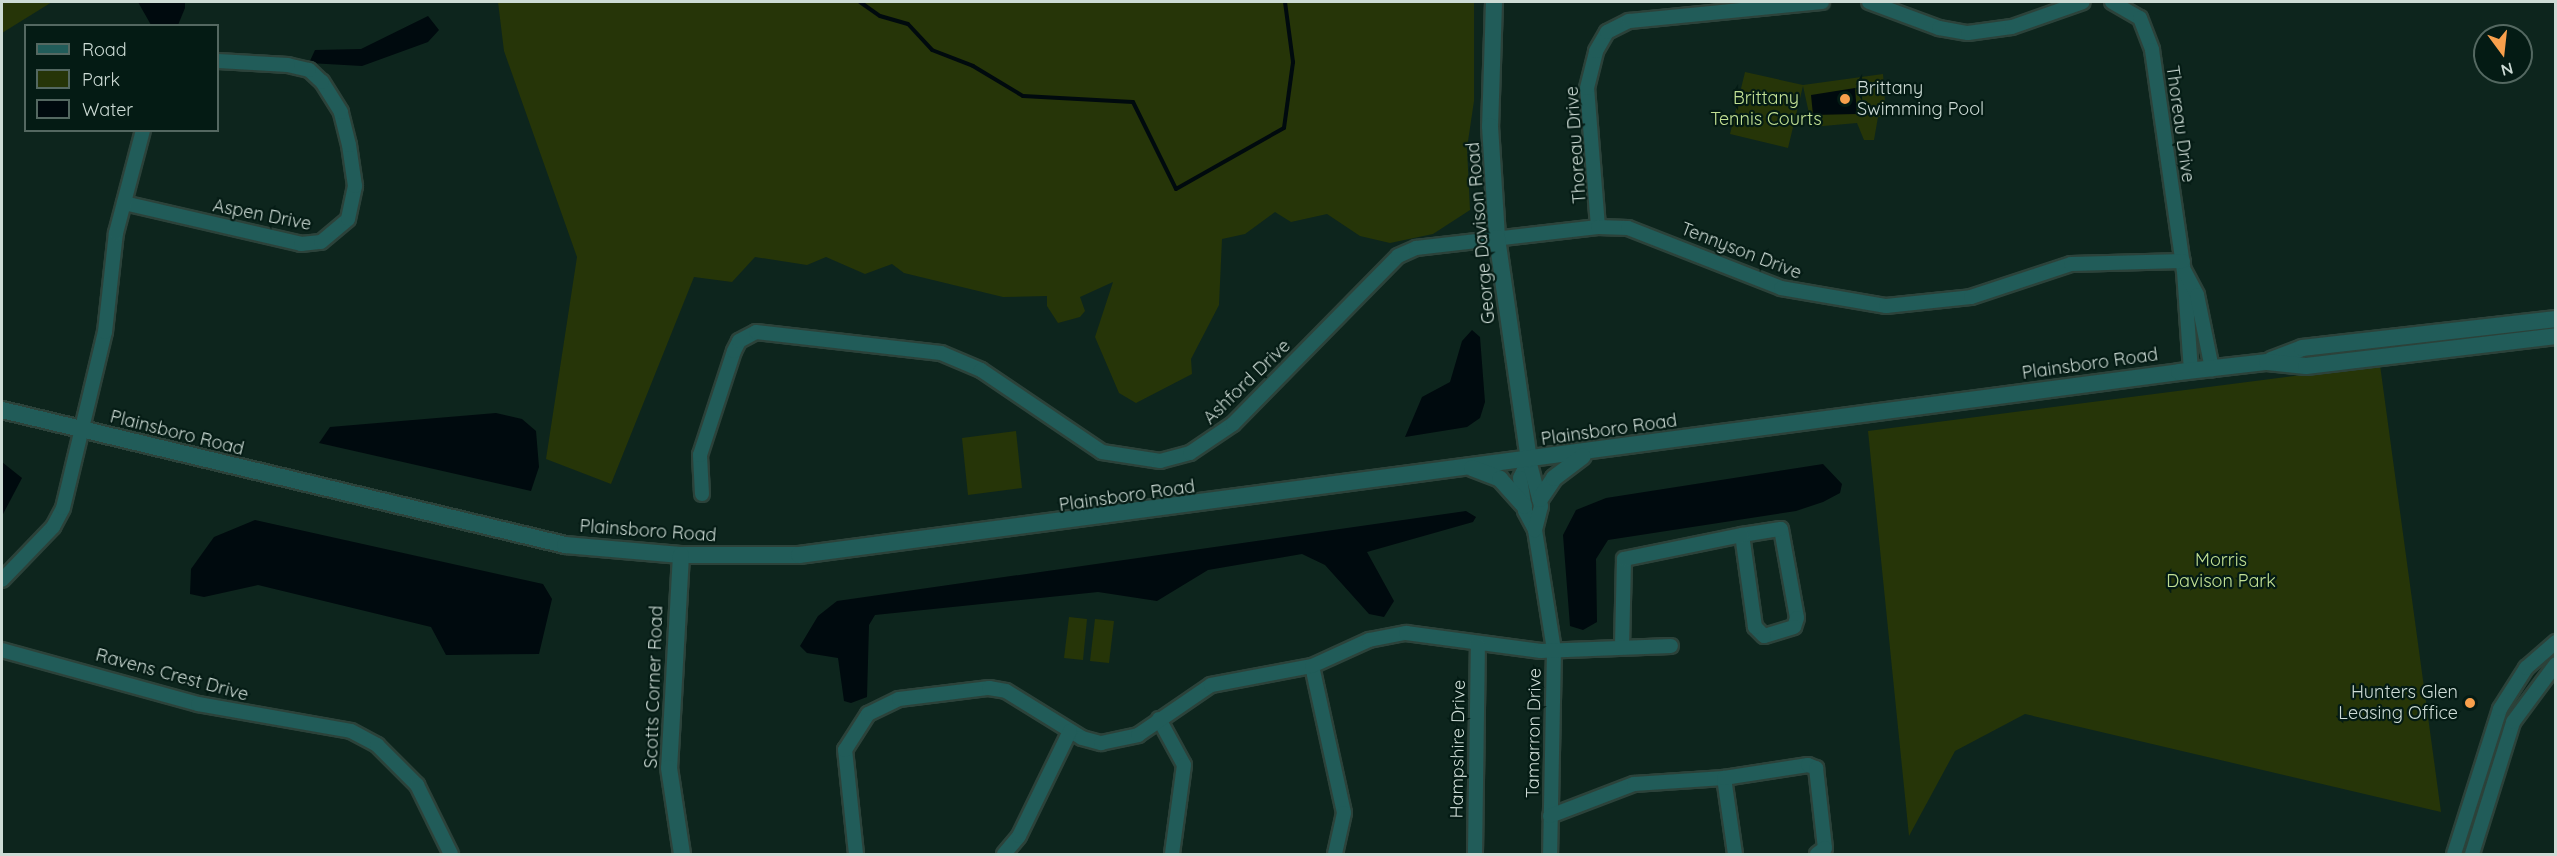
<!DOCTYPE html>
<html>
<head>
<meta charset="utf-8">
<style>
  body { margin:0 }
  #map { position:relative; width:2557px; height:856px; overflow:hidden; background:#0d251d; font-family:Quicksand,sans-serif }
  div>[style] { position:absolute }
  .green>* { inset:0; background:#263508 }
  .water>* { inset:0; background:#000a0e }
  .stream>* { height:4px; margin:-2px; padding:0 2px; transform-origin:2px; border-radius:2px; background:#000a0e }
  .roads { filter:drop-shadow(2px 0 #2c423a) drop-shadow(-2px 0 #2c423a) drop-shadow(0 2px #2c423a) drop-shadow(0 -2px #2c423a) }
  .minor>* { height:14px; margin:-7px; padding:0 7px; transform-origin:7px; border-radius:7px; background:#215c59 }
  .tertiary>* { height:16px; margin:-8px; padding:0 8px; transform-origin:8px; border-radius:8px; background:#215c59 }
  .dots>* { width:16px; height:16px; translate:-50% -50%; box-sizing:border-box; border:3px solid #041b14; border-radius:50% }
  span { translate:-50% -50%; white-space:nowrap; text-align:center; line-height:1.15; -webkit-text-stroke:4.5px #041b14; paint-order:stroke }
  .poi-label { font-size:18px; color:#cddbd5 }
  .left { translate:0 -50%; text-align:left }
  .right { translate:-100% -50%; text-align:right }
  .park-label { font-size:18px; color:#c2e094 }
  .street-label { font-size:18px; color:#cddbd5 }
  .frame { position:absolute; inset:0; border:3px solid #cddbd5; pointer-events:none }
  .legend { position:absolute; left:24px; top:24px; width:195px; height:108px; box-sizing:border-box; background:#041b14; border:2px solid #546861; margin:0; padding:8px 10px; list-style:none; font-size:18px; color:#cddbd5 }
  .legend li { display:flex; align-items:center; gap:12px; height:30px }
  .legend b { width:30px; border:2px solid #546861 }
  .north { position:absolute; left:2473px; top:24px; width:60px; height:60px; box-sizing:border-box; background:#041b14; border:2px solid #546861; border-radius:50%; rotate:165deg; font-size:16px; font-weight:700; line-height:24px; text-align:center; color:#cddbd5 }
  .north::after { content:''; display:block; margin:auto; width:21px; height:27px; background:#f9a04c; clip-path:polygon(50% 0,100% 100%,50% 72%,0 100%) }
</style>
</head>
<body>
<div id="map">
  <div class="green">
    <i style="clip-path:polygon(2px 2px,52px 2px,2px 33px)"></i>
    <i style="clip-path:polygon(498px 2px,1474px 2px,1474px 101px,1467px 148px,1470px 210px,1433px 234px,1390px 243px,1360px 236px,1327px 214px,1291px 222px,1275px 212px,1245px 234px,1222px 239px,1219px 305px,1191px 359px,1192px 374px,1136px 403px,1119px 393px,1095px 337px,1113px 282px,1080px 297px,1085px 311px,1080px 317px,1058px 323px,1047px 306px,1047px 296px,1003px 297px,904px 273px,892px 264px,865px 274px,826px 257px,807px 265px,755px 257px,732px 282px,694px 277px,611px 484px,546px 459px,577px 257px,504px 51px)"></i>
    <i style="clip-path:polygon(1745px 72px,1803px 85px,1883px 74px,1886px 116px,1878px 117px,1874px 140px,1864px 140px,1857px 123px,1812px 127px,1803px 86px,1788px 148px,1730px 134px)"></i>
    <i style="clip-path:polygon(2380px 365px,2441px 812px,2025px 714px,1955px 751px,1909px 836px,1868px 431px)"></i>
    <i style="clip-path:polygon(1016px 431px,1022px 488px,968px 495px,962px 438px)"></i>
    <i style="clip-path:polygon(1069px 617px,1087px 619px,1083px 660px,1064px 658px)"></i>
    <i style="clip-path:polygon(1095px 619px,1114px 621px,1109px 663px,1090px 661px)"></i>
  </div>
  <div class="water">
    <i style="clip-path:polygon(138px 2px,185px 2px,185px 8px,178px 25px,151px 25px)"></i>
    <i style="clip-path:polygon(428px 16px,439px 30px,428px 42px,362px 66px,309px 63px,315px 50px,361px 49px)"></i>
    <i style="clip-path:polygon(1855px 88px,1857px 114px,1813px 115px,1811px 95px)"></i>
    <i style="clip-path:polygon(1472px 330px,1480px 337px,1485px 402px,1480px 418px,1467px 427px,1405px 437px,1422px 397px,1450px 382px,1462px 341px)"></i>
    <i style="clip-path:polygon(496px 413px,522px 419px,536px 431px,539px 467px,531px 491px,319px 443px,330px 427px)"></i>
    <i style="clip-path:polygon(2px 462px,22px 478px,2px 516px)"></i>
    <i style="clip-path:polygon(1823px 464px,1842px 484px,1840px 493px,1823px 502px,1796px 511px,1608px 540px,1596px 559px,1597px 622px,1583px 630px,1570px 626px,1563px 535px,1576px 510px,1606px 498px)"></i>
    <i style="clip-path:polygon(1466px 511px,1476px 517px,1473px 522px,1367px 552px,1394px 601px,1384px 617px,1369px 614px,1325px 565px,1302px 554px,1208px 570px,1157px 601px,1098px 592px,875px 615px,869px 625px,867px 697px,851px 703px,844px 701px,838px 658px,807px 653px,800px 646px,818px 616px,837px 601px)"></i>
    <i style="clip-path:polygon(255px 520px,543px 584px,552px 599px,539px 654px,446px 655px,431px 627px,258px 585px,204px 597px,190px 594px,191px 569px,214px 537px)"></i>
  </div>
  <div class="stream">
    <i style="left:860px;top:2px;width:24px;rotate:35deg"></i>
    <i style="left:880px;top:16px;width:29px;rotate:16deg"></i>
    <i style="left:908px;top:24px;width:35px;rotate:47deg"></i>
    <i style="left:932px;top:50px;width:44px;rotate:21.3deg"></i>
    <i style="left:973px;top:66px;width:58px;rotate:31deg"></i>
    <i style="left:1023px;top:96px;width:110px;rotate:3.1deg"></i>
    <i style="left:1133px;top:102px;width:97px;rotate:63.7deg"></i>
    <i style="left:1176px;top:189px;width:124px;rotate:-29.5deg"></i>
    <i style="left:1284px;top:128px;width:67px;rotate:-82.2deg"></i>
    <i style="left:1293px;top:62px;width:61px;rotate:-97.6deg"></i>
  </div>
  <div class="roads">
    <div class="minor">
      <i style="left:1869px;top:2px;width:75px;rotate:20.4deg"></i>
      <i style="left:1939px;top:28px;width:29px;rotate:10deg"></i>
      <i style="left:1968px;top:33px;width:44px;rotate:-7.8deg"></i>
      <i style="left:2012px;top:27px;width:75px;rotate:-19.4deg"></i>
      <i style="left:2112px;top:2px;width:32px;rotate:30deg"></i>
      <i style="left:2140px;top:18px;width:34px;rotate:69deg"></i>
      <i style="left:2152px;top:50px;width:223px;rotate:81.8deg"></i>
      <i style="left:2184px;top:271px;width:100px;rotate:86deg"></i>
      <i style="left:124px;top:203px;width:182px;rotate:13deg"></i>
      <i style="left:301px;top:244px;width:20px;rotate:-6deg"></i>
      <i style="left:321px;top:242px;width:35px;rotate:-40deg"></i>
      <i style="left:348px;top:219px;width:34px;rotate:-78deg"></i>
      <i style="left:355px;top:186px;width:41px;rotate:-98.3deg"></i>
      <i style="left:349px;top:145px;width:34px;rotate:-104deg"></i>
      <i style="left:341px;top:112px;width:36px;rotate:-122deg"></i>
      <i style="left:322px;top:82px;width:18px;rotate:-137deg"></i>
      <i style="left:309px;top:70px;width:22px;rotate:-167deg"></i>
      <i style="left:288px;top:65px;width:70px;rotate:-176.7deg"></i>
      <i style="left:1598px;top:227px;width:139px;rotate:-94.5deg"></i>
      <i style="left:1587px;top:88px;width:38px;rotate:-76deg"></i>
      <i style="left:1596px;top:51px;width:22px;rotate:-60deg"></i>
      <i style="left:1607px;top:32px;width:25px;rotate:-27deg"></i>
      <i style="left:1629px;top:21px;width:194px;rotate:-5.6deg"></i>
      <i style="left:2185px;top:272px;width:26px;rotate:62deg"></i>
      <i style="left:2197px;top:295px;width:76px;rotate:78.5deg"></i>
      <i style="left:1529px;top:460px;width:20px;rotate:117deg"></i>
      <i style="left:1520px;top:478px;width:33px;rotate:81deg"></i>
      <i style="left:1525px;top:511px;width:21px;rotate:62deg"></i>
      <i style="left:1535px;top:530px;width:121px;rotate:81deg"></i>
      <i style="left:1554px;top:650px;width:204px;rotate:91.1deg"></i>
      <i style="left:1529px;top:460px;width:48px;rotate:75.4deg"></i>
      <i style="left:1541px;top:506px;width:25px;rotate:104deg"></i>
      <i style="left:702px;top:494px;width:39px;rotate:-93deg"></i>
      <i style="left:700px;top:455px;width:109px;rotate:-71.9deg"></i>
      <i style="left:734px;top:351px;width:11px;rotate:-63deg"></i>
      <i style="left:739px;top:341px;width:19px;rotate:-28deg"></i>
      <i style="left:756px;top:332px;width:186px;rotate:6.5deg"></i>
      <i style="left:941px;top:353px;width:43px;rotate:23deg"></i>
      <i style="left:981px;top:370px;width:146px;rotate:34.1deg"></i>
      <i style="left:1102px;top:452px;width:59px;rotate:8.8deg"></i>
      <i style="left:1160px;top:461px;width:31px;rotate:-15deg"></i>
      <i style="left:1190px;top:453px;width:52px;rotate:-34deg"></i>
      <i style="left:1233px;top:424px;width:235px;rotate:-45.5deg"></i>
      <i style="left:1398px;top:256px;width:20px;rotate:-24deg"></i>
      <i style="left:1416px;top:248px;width:183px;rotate:-6.6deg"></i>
      <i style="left:1598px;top:227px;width:30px;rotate:2deg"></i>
      <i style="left:1628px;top:228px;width:164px;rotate:21.4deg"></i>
      <i style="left:1781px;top:288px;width:107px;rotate:9.7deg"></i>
      <i style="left:1886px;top:306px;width:85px;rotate:-6deg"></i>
      <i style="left:1971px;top:297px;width:105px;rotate:-18.3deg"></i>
      <i style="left:2071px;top:264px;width:112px;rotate:-1.5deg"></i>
      <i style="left:1781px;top:529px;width:90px;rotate:79.8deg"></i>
      <i style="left:1797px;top:618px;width:9px;rotate:108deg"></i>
      <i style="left:1794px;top:627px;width:31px;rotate:163deg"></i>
      <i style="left:1764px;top:636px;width:13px;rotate:-135deg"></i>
      <i style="left:1755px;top:627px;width:93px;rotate:-98deg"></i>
      <i style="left:1742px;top:535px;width:39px;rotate:-9deg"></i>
      <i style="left:2px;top:580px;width:74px;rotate:-46.1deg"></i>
      <i style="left:53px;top:527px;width:21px;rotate:-62deg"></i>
      <i style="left:63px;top:508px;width:181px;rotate:-76.6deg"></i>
      <i style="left:105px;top:332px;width:100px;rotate:-83.7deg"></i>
      <i style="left:116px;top:233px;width:106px;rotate:-75.3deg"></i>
      <i style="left:1622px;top:647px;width:88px;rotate:-88.7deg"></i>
      <i style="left:1624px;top:559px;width:120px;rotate:-11.5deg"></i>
      <i style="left:2px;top:650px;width:203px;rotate:15.4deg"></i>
      <i style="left:198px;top:704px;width:155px;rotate:10deg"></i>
      <i style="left:351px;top:731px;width:30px;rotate:28deg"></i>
      <i style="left:377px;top:745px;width:57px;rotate:45deg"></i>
      <i style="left:417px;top:785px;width:77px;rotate:63.8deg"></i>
      <i style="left:1312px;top:666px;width:150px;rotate:77.7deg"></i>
      <i style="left:1344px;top:813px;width:42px;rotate:102.4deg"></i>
      <i style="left:1159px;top:719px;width:52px;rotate:61.5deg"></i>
      <i style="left:1184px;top:765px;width:90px;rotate:97.7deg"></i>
      <i style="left:1550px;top:816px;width:90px;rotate:-20.9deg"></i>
      <i style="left:1634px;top:784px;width:90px;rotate:-3.8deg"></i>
      <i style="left:856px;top:854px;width:105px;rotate:-96deg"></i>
      <i style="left:845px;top:750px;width:43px;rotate:-57.4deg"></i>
      <i style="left:868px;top:714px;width:34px;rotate:-26deg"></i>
      <i style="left:899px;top:699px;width:91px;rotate:-7deg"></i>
      <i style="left:989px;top:688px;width:17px;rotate:10deg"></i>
      <i style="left:1006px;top:691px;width:89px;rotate:31.7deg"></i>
      <i style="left:1082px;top:738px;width:20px;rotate:15deg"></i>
      <i style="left:1101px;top:743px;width:38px;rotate:-12deg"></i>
      <i style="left:1138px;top:735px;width:88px;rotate:-34.4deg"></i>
      <i style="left:1211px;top:685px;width:103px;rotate:-10.7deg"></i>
      <i style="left:1312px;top:666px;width:63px;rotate:-24.5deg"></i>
      <i style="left:1369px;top:640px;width:38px;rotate:-11deg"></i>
      <i style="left:1406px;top:633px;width:136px;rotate:7.6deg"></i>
      <i style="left:1541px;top:651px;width:130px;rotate:-2.2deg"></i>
      <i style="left:1004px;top:854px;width:23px;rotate:-50deg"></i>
      <i style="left:1019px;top:836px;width:117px;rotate:-64.1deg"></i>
      <i style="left:1475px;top:854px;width:209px;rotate:-89.2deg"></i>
      <i style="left:1735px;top:854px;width:77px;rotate:-98.2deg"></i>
      <i style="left:1724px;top:778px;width:85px;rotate:-8.8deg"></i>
      <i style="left:1808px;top:765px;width:9px;rotate:21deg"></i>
      <i style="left:1816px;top:768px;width:81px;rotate:83.6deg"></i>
      <i style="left:1825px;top:848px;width:10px;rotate:143deg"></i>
      <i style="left:2454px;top:854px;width:152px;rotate:-72.4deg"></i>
      <i style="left:2500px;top:709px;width:49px;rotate:-57.6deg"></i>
      <i style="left:2526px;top:668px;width:40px;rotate:-41deg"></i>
      <i style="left:2472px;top:854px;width:138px;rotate:-72.7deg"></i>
      <i style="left:2513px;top:722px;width:72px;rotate:-53.4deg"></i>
    </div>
    <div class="tertiary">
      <i style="left:1494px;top:2px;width:124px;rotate:91.8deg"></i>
      <i style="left:1490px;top:126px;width:112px;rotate:86.4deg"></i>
      <i style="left:1497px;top:238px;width:224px;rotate:81.8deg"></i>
      <i style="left:2271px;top:360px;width:33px;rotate:-21deg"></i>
      <i style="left:2302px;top:348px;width:256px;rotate:-6.5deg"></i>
      <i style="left:2px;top:410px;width:579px;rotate:13.48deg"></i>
      <i style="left:565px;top:545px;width:116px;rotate:4.9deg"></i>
      <i style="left:681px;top:555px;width:118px"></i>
      <i style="left:799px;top:555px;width:1392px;rotate:-7.55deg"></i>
      <i style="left:2179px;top:372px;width:89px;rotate:-6.5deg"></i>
      <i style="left:2267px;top:362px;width:39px;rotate:6deg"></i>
      <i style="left:2306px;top:366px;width:252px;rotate:-6.8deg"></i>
      <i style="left:1472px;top:468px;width:30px;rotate:21deg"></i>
      <i style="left:1500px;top:479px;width:36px;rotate:48deg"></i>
      <i style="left:1540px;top:499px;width:25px;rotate:-56deg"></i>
      <i style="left:1554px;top:478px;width:36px;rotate:-37deg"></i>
      <i style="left:681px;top:555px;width:213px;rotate:93.2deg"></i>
      <i style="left:669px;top:768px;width:87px;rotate:81.4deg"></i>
    </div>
  </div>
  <div class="dots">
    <i style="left:1845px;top:99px;background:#f9a04c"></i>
    <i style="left:2470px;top:703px;background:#f9a04c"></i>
  </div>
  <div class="poi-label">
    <span class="left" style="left:1857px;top:99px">Brittany<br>Swimming Pool</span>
    <span class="right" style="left:2458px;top:703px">Hunters Glen<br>Leasing Office</span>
  </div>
  <div class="park-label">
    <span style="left:1766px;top:109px">Brittany<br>Tennis Courts</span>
    <span style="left:2221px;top:571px">Morris<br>Davison Park</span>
  </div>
  <div class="street-label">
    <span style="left:2180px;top:124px;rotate:82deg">Thoreau Drive</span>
    <span style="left:1576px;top:145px;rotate:-94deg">Thoreau Drive</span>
    <span style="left:262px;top:215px;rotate:11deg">Aspen Drive</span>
    <span style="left:1481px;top:233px;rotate:-95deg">George Davison Road</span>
    <span style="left:1741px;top:251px;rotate:21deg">Tennyson Drive</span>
    <span style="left:2090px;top:364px;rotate:-8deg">Plainsboro Road</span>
    <span style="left:1247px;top:382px;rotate:-44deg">Ashford Drive</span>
    <span style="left:1609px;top:430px;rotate:-8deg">Plainsboro Road</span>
    <span style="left:177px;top:433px;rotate:14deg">Plainsboro Road</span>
    <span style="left:1127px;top:496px;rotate:-8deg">Plainsboro Road</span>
    <span style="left:648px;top:531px;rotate:4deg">Plainsboro Road</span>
    <span style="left:172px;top:675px;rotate:15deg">Ravens Crest Drive</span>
    <span style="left:654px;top:687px;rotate:-88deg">Scotts Corner Road</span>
    <span style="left:1534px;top:733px;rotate:-89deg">Tamarron Drive</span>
    <span style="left:1458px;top:749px;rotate:-89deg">Hampshire Drive</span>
  </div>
  <div class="frame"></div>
  <ul class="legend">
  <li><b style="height:8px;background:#215c59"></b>Road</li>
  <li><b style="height:16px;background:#263508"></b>Park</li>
  <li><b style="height:16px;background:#000a0e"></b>Water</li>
  </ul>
  <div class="north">N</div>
</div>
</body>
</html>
